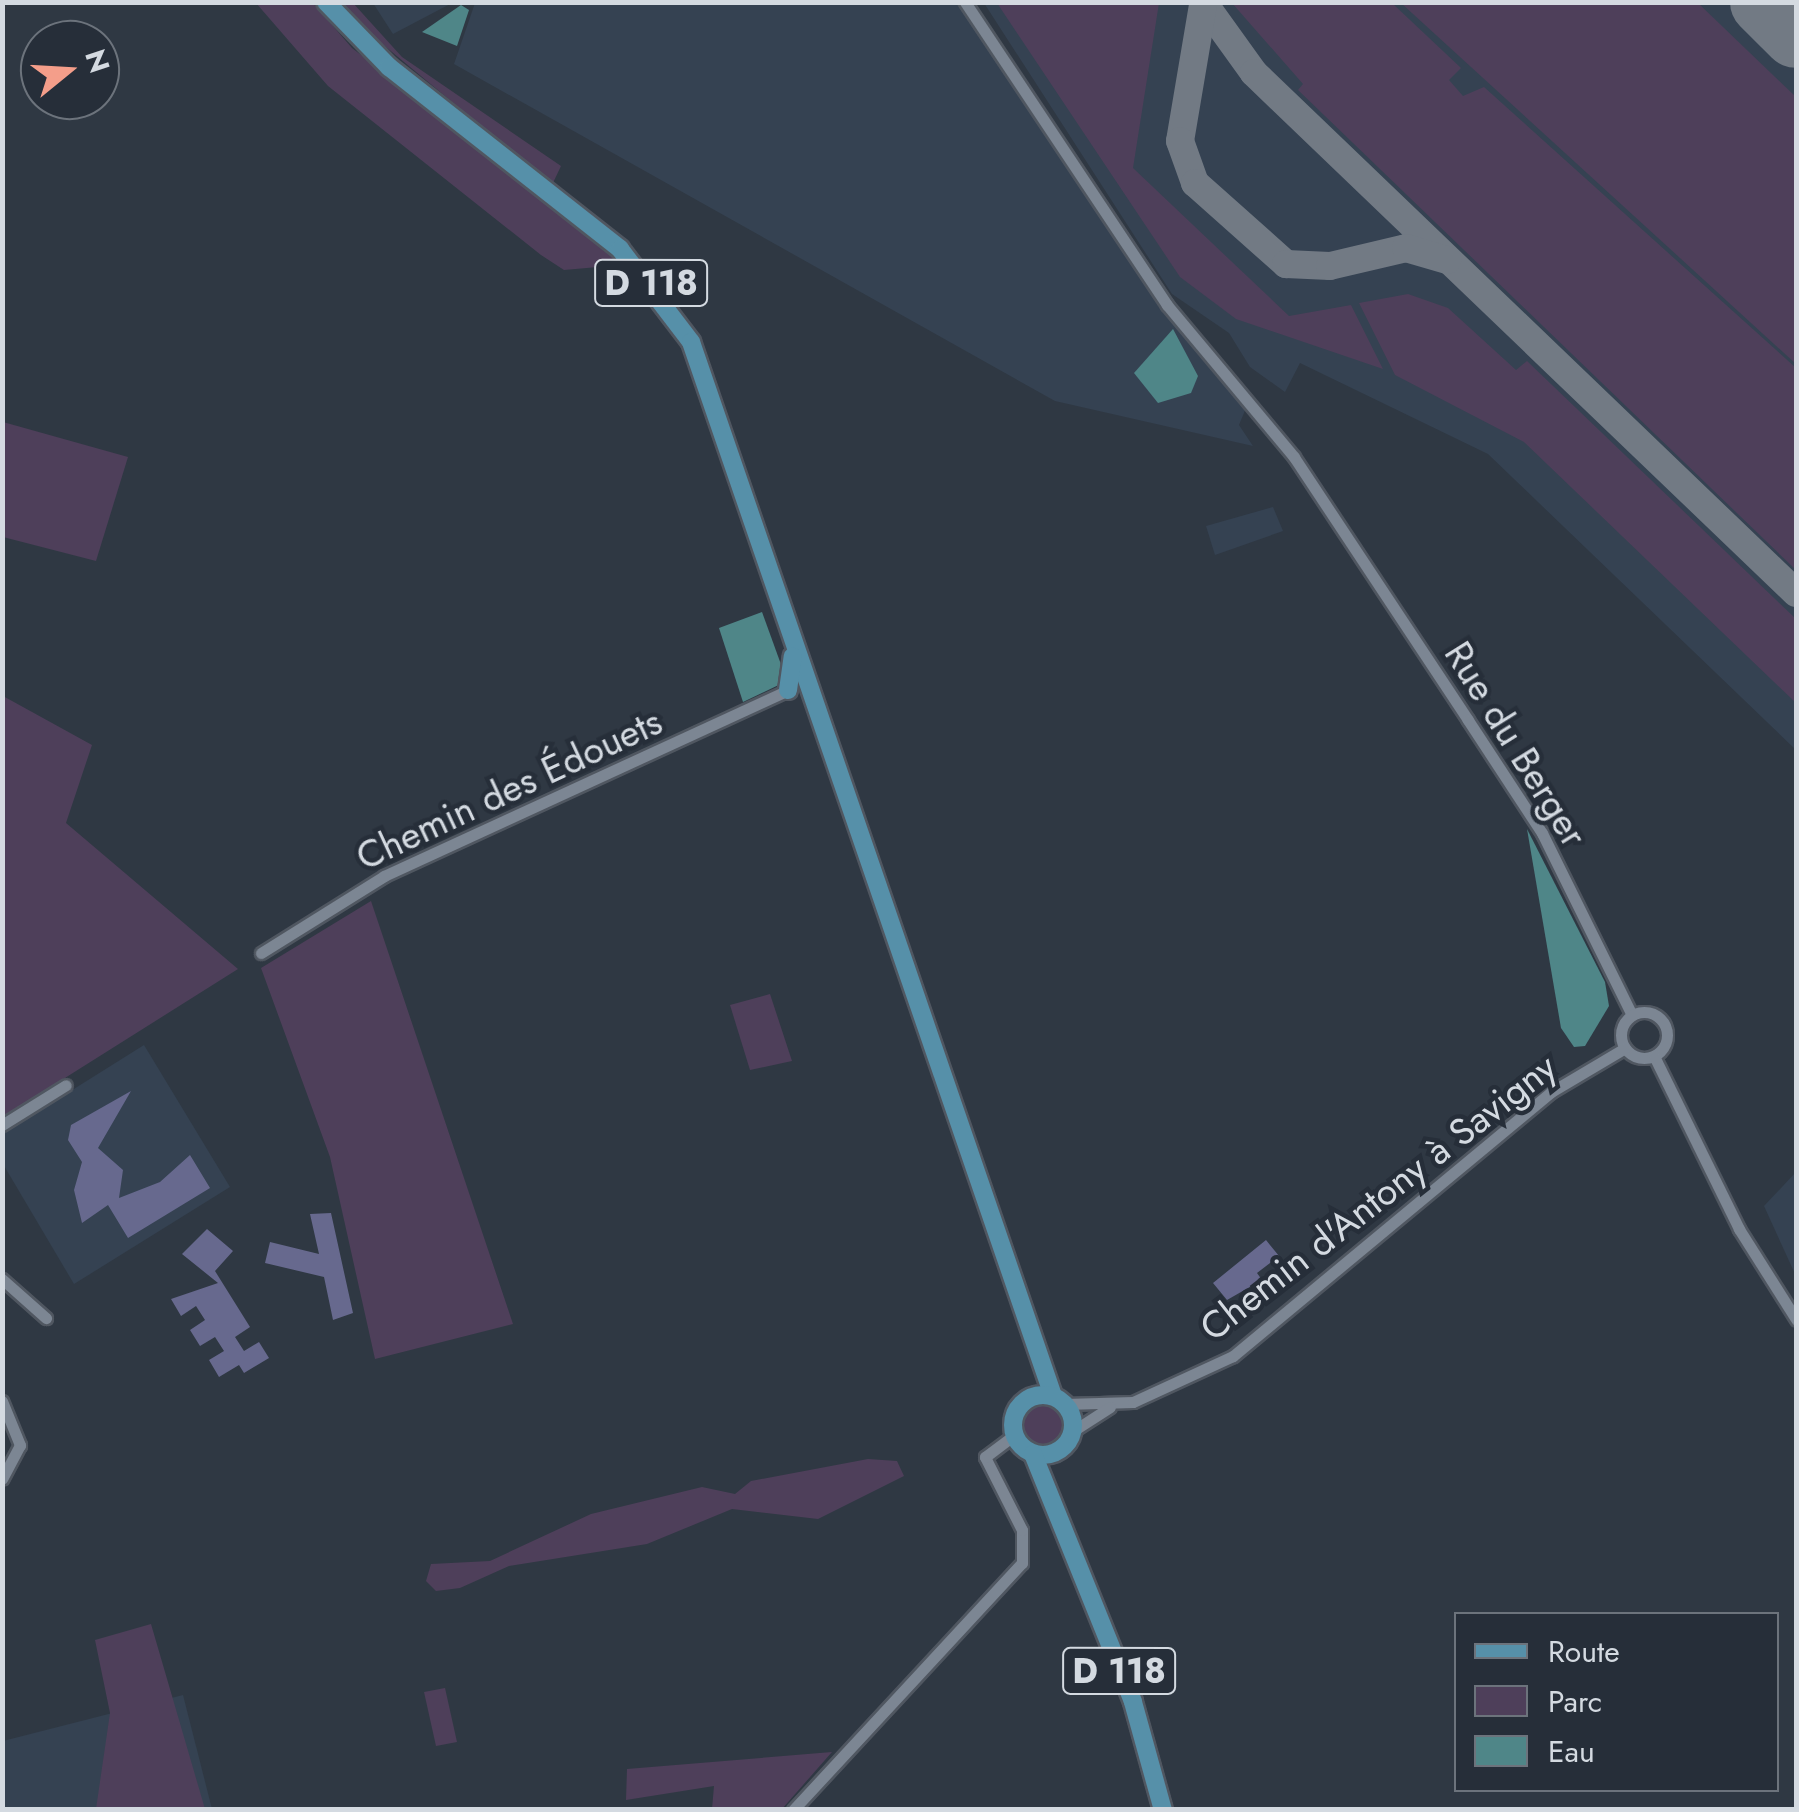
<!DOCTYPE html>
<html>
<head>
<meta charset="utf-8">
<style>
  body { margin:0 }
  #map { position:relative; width:1799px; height:1812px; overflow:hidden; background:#2f3843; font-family:Jost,sans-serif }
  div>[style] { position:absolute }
  .built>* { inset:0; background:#354252 }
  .green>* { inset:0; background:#4e3f5a }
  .round { border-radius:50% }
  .water>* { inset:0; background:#4f8688 }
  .taxiway>* { height:28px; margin:-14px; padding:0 14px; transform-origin:14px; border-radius:14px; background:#727a84 }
  .runway>* { height:68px; margin:-34px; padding:0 34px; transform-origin:34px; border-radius:34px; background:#727a84 }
  .building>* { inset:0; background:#67698e }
  .roads { filter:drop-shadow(2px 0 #505761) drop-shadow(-2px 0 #505761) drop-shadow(0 2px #505761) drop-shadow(0 -2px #505761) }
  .minor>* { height:11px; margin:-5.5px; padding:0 5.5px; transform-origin:5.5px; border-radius:5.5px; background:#7c8693 }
  .minor>.ring { margin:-5.5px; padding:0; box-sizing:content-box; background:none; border:11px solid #7c8693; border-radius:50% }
  .primary>* { height:18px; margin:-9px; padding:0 9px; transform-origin:9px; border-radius:9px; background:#5690a9 }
  .primary>.ring { margin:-9px; padding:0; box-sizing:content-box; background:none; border:18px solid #5690a9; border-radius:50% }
  span { translate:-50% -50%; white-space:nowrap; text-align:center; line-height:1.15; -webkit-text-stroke:9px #262e39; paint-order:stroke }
  .shield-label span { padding:2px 8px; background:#262e39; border:2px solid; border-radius:8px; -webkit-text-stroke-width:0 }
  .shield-label { font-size:35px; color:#d4dae1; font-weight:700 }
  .street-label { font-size:38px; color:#d4dae1 }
  .frame { position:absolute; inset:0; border:5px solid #d4dae1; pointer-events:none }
  .legend { position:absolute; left:1454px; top:1612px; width:325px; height:180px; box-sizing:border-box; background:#262e39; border:2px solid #6c737c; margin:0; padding:12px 18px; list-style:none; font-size:30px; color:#d4dae1 }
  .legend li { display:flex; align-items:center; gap:20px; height:50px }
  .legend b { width:50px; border:2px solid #6c737c }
  .north { position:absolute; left:20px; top:20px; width:100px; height:100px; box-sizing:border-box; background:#262e39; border:2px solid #6c737c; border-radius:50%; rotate:72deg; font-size:28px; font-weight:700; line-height:40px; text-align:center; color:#d4dae1 }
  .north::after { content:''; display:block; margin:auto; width:35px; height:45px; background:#f49e8a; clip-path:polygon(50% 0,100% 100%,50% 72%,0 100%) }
</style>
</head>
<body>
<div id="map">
  <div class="built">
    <i style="clip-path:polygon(373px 3px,452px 3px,393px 34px)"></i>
    <i style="clip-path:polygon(475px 3px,975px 3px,1246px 408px,1239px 425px,1253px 446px,1055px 401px,454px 64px)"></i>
    <i style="clip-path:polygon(984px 3px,1796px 3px,1796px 750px,1488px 454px,1300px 363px,1285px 392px,1250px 367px,1229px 333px,1172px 294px)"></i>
    <i style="clip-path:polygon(1273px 507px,1283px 531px,1215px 555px,1206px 526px)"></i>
    <i style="clip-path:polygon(144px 1045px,230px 1187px,74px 1284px,3px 1164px,2px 1134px)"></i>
    <i style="clip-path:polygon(1796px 1172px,1796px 1276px,1764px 1206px)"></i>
    <i style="clip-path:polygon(183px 1695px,212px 1809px,3px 1810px,3px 1741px)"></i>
  </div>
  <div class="green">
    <i style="clip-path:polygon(256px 3px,313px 3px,352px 48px,587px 230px,615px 255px,609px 266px,564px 270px,541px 255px,328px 86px)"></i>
    <i style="clip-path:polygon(333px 3px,353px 3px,402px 57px,561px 166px,552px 185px)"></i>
    <i style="clip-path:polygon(997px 3px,1159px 3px,1133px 168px,1289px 316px,1351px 305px,1383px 369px,1236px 319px,1180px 277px)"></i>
    <i style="clip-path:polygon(1232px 3px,1392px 3px,1461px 68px,1449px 80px,1463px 96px,1484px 87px,1796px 368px,1796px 570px,1298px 90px,1303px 84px)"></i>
    <i style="clip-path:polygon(1401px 3px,1698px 3px,1796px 97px,1796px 364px)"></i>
    <i style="clip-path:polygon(1408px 294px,1448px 308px,1516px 370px,1527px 361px,1796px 619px,1796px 703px,1524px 442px,1395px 375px,1359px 303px)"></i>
    <i style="clip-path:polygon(3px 422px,128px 457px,96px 561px,3px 537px)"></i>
    <i style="clip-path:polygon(3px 696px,92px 745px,66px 823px,238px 969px,3px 1117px)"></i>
    <i style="clip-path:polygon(371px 901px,513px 1324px,375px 1359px,330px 1157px,261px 968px)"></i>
    <i style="clip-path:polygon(770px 994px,792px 1061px,750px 1070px,730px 1005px)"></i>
    <i class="round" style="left:1018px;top:1401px;width:48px;height:48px"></i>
    <i style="clip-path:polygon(868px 1459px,897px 1461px,904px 1476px,818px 1519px,732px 1509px,647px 1544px,509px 1566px,460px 1588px,436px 1591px,426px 1581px,431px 1564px,490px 1561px,591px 1514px,702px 1487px,735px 1494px,751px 1481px)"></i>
    <i style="clip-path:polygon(151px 1624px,205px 1809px,96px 1809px,110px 1713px,95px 1640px)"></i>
    <i style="clip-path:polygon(445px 1688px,457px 1742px,436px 1746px,424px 1692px)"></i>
    <i style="clip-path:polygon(832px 1752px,782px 1809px,712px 1809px,714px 1786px,626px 1800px,627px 1769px)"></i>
  </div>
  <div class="water">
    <i style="clip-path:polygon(461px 5px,469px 10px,457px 46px,422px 32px)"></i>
    <i style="clip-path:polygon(1173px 329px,1198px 376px,1191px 393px,1158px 403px,1134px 373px)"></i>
    <i style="clip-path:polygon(762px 612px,787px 681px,743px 702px,719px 628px)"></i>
    <i style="clip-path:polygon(1527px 829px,1605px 982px,1609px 1006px,1585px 1046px,1574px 1047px,1561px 1028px)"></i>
  </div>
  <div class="taxiway">
    <i style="left:1203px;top:2px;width:87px;rotate:54.3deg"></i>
    <i style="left:1254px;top:73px;width:751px;rotate:43.81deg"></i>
    <i style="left:1203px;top:5px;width:138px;rotate:99.6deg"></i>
    <i style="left:1180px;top:141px;width:45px;rotate:70.3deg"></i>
    <i style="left:1195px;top:183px;width:122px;rotate:41.7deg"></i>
    <i style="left:1286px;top:264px;width:44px;rotate:2.6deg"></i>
    <i style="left:1330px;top:266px;width:78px;rotate:-13.3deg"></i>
    <i style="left:1406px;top:248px;width:43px;rotate:16.3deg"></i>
  </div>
  <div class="runway">
    <i style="left:1764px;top:2px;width:45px;rotate:45deg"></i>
  </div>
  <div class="building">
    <i style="clip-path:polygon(131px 1091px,98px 1148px,123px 1170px,119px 1198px,160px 1182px,190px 1155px,210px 1188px,128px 1238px,108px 1205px,82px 1223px,74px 1190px,82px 1162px,68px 1140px,71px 1125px)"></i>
    <i style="clip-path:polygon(331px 1213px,353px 1313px,333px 1320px,324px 1277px,265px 1263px,270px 1242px,319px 1254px,310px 1214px)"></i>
    <i style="clip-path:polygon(207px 1229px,233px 1251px,215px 1271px,250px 1327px,235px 1337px,244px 1351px,259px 1342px,269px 1358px,244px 1373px,239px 1365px,219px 1377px,209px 1360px,224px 1351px,215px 1337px,200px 1346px,190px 1330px,205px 1320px,196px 1306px,181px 1316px,171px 1299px,218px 1283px,182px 1254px)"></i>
    <i style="clip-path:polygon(1266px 1240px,1279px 1256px,1257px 1273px,1262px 1280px,1227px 1300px,1213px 1283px)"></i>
  </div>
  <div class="roads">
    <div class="minor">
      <i style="left:965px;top:2px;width:364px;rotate:56.3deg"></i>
      <i style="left:1167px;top:305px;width:198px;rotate:50.1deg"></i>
      <i style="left:1294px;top:457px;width:315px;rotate:56.5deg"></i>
      <i style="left:1468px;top:720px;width:135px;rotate:56.8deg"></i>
      <i style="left:1542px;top:833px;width:203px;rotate:63.7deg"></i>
      <i style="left:261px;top:953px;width:145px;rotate:-32deg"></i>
      <i style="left:384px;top:876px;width:445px;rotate:-24.7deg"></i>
      <i class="ring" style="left:1621px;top:1012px;width:35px;height:35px"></i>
      <i style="left:1654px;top:1056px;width:193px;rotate:63.8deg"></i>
      <i style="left:1739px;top:1229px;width:107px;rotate:57.7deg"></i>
      <i style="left:2px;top:1125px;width:75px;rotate:-32deg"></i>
      <i style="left:2px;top:1279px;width:59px;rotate:41.6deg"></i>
      <i style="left:2px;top:1401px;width:48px;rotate:67.8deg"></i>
      <i style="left:20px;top:1445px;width:38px;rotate:118deg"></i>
      <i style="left:1065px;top:1404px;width:68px;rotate:-1.7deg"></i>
      <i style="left:1133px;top:1402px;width:110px;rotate:-24.7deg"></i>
      <i style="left:1233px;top:1356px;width:413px;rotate:-39.7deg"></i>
      <i style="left:1551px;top:1092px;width:86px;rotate:-30.7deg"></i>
      <i style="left:1073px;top:1431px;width:44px;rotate:-33deg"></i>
      <i style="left:793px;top:1810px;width:337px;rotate:-47.2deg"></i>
      <i style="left:1022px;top:1563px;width:33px;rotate:-90deg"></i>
      <i style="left:1022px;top:1530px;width:82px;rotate:-116.9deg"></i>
      <i style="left:985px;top:1457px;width:36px;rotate:-37deg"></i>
    </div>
    <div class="primary">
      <i style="left:326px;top:2px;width:91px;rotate:45.9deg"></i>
      <i style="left:389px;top:67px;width:294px;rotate:38.2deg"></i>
      <i style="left:620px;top:249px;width:117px;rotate:52.6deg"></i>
      <i style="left:691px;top:342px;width:1114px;rotate:71.04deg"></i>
      <i style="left:788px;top:690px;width:34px;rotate:-82deg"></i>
      <i class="ring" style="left:1013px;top:1395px;width:42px;height:42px"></i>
      <i style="left:1033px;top:1454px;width:267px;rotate:68deg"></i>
      <i style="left:1133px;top:1702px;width:112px;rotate:74.5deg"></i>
    </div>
  </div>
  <div class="shield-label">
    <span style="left:651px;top:283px">D 118</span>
    <span style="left:1119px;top:1671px">D 118</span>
  </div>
  <div class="street-label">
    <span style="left:1516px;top:744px;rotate:58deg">Rue du Berger</span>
    <span style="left:509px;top:789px;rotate:-25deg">Chemin des Édouets</span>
    <span style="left:1378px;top:1197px;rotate:-38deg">Chemin d'Antony à Savigny</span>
  </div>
  <div class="frame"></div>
  <ul class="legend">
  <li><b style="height:12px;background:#5690a9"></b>Route</li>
  <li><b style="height:28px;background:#4e3f5a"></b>Parc</li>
  <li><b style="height:28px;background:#4f8688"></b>Eau</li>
  </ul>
  <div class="north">N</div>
</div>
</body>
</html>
